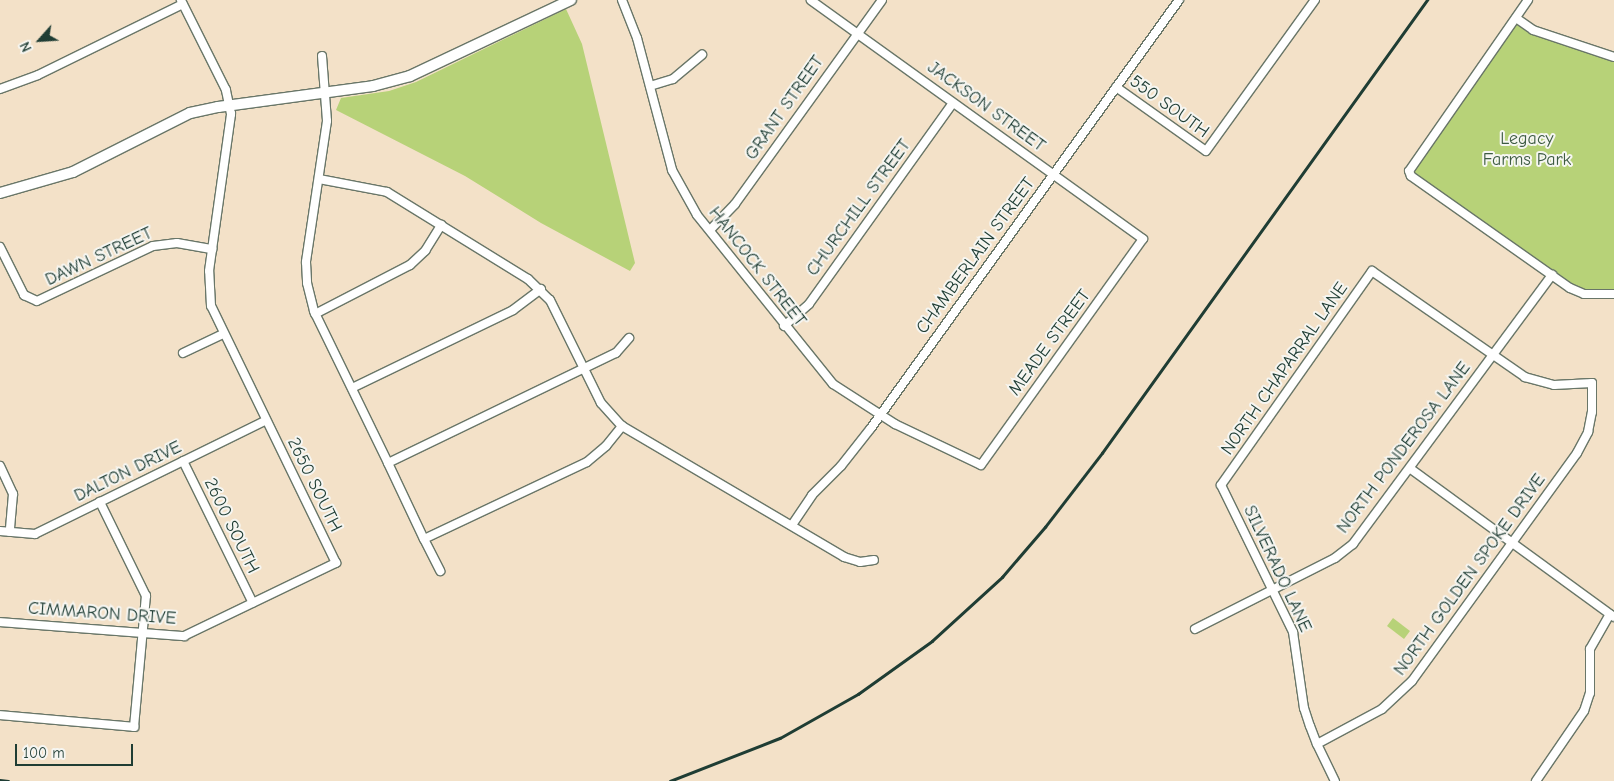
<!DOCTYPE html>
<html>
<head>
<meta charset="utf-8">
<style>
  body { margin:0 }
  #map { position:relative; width:1614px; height:781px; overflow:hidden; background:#f3e1c8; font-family:"Comic Neue",sans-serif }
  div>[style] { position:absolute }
  .green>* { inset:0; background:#b7d278 }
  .roads { filter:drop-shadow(1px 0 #697668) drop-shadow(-1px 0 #697668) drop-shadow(0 1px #697668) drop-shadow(0 -1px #697668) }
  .minor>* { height:8px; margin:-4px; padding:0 4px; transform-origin:4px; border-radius:4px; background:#fff }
  .tertiary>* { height:10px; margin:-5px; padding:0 5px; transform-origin:5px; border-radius:5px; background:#fff }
  .rail>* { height:2.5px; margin:-1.25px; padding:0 1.25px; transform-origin:1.25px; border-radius:1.25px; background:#1f3d34 }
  span { translate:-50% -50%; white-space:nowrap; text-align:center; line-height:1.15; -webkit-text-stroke:4px #f6f6f2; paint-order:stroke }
  .street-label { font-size:18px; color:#1f3d34 }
  .park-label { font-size:18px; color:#3d5b42 }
  .north { position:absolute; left:15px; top:15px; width:50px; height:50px; -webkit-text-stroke:4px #f6f6f2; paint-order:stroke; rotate:244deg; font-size:14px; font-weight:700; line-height:20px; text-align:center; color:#1f3d34 }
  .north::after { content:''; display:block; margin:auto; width:18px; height:22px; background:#1f3d34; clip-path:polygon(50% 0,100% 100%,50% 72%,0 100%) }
  .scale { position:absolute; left:15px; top:744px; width:118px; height:22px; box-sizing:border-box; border:2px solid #1f3d34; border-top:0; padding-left:6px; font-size:15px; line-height:18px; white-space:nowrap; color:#1f3d34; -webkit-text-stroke:4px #f6f6f2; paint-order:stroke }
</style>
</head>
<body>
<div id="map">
  <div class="green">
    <i style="clip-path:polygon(566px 9px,582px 44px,635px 263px,630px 271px,541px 223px,465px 176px,336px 110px,341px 98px,389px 91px,416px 82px)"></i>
    <i style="clip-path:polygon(1516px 18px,1533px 30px,1614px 57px,1614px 294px,1584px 294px,1411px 176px,1409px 165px)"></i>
    <i style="clip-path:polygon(1393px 618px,1410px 631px,1404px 639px,1387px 626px)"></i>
  </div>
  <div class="roads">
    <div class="minor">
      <i style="left:622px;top:0;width:41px;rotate:68.5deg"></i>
      <i style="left:637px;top:38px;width:137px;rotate:75.1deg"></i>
      <i style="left:672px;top:170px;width:51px;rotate:60.9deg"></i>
      <i style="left:697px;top:215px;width:217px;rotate:51.2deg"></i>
      <i style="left:833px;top:384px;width:74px;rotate:32.8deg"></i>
      <i style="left:895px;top:424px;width:95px;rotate:25.5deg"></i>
      <i style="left:981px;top:465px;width:278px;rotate:-54.4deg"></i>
      <i style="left:1143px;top:239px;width:409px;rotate:-144.3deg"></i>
      <i style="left:1528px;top:0;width:208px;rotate:124.8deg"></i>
      <i style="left:1409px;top:171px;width:5px;rotate:68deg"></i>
      <i style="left:1411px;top:176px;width:194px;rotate:35.2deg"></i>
      <i style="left:1570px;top:288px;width:15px;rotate:23deg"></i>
      <i style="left:1584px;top:294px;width:30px"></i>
      <i style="left:1516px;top:18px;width:21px;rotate:35deg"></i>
      <i style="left:1533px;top:30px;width:85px;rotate:18.4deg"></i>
      <i style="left:322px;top:56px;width:65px;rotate:85.6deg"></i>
      <i style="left:327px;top:121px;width:143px;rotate:98.5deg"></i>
      <i style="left:306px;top:262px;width:21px;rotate:87deg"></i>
      <i style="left:307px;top:283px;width:29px;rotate:76deg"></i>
      <i style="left:314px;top:311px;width:169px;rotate:64deg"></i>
      <i style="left:388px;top:463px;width:253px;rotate:-25.8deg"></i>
      <i style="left:616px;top:353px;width:20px;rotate:-49deg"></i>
      <i style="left:650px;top:86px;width:24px;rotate:-17deg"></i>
      <i style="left:673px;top:79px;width:38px;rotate:-40deg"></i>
      <i style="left:1116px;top:87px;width:110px;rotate:35.4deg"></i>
      <i style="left:1206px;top:151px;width:186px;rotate:-54.2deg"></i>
      <i style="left:0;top:89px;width:40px;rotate:-20.2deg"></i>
      <i style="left:38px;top:75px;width:161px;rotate:-26.1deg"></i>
      <i style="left:319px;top:179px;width:69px;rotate:10.8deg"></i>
      <i style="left:387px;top:192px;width:166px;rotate:31.7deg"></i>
      <i style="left:528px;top:279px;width:30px;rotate:44deg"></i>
      <i style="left:550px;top:300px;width:115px;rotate:63.7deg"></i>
      <i style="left:601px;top:403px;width:31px;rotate:48deg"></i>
      <i style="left:622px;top:426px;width:258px;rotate:30.5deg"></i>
      <i style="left:844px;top:557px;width:17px;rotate:17deg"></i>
      <i style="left:860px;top:562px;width:14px;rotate:-8deg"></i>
      <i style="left:710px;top:230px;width:36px;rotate:-46deg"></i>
      <i style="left:735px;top:204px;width:251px;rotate:-54.2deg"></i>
      <i style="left:0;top:247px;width:54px;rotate:63.4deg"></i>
      <i style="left:24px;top:295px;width:14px;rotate:25deg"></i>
      <i style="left:37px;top:301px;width:128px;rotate:-25.4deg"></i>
      <i style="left:153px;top:246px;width:24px;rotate:-7deg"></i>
      <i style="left:177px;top:243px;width:36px;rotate:10deg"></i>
      <i style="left:315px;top:314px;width:107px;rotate:-27.3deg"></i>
      <i style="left:410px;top:265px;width:21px;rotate:-43deg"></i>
      <i style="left:425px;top:251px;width:31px;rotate:-58deg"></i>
      <i style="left:784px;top:326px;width:33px;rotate:-41deg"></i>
      <i style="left:809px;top:304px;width:247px;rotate:-54.4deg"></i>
      <i style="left:183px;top:353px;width:44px;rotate:-25.4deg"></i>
      <i style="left:352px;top:388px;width:179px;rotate:-25.8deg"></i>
      <i style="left:513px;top:310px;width:35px;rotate:-37deg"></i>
      <i style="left:183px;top:461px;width:158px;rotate:63.8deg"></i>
      <i style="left:388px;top:463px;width:84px;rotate:64.7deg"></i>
      <i style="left:424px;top:539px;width:180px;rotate:-25.3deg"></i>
      <i style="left:587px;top:462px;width:25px;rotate:-40deg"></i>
      <i style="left:606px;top:446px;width:26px;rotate:-51deg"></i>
      <i style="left:0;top:466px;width:31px;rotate:65deg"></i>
      <i style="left:13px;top:494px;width:38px;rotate:95deg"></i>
      <i style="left:1411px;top:469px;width:251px;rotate:36.1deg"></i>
      <i style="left:792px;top:525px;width:36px;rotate:-56deg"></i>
      <i style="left:812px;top:495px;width:41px;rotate:-45deg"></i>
      <i style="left:841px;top:466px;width:48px;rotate:-51.7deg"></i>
      <i style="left:871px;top:428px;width:527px;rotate:-54.26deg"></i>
      <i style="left:0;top:531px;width:35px;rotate:5deg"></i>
      <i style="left:35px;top:534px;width:256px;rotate:-26.2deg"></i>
      <i style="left:424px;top:539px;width:36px;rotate:63deg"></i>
      <i style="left:0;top:622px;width:185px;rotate:4.4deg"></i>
      <i style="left:184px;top:636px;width:169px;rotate:-25.7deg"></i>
      <i style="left:336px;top:563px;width:286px;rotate:-115.9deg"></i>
      <i style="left:211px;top:306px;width:35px;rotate:-93deg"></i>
      <i style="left:209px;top:271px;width:159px;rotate:-82deg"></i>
      <i style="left:231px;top:114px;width:25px;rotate:-102deg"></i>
      <i style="left:226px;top:90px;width:101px;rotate:-116.6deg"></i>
      <i style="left:1195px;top:629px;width:157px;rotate:-26.9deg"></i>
      <i style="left:1335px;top:558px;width:23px;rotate:-38deg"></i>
      <i style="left:1353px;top:544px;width:335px;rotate:-53.5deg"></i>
      <i style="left:0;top:715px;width:135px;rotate:5.1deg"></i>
      <i style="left:134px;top:727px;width:132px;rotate:-84.8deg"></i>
      <i style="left:146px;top:596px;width:105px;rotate:-116.1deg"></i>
      <i style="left:1317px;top:744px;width:74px;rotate:-28.3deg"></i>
      <i style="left:1382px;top:709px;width:41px;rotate:-43deg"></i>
      <i style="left:1412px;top:681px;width:281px;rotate:-54.1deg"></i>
      <i style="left:1577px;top:453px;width:24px;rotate:-62deg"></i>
      <i style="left:1588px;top:432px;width:20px;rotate:-79deg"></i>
      <i style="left:1592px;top:412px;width:29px;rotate:-90deg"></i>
      <i style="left:1592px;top:383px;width:38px;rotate:177deg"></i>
      <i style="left:1554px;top:385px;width:30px;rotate:-165deg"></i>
      <i style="left:1525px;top:377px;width:186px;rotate:-145.3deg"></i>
      <i style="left:1372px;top:271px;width:262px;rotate:125.2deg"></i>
      <i style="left:1221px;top:485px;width:164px;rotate:63.9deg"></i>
      <i style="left:1293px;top:632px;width:77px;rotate:81.8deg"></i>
      <i style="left:1304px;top:708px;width:19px;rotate:72deg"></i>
      <i style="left:1310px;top:726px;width:19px;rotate:69deg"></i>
      <i style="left:1317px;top:744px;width:41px;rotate:64.1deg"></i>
      <i style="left:1536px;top:781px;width:85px;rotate:-55.6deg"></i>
      <i style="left:1584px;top:711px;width:19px;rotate:-72deg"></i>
      <i style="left:1590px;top:693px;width:44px;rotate:-90deg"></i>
      <i style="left:1590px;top:649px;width:40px;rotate:-60.3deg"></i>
    </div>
    <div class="tertiary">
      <i style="left:0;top:193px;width:76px;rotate:-16deg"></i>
      <i style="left:73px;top:172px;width:131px;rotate:-26.8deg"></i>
      <i style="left:190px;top:113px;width:29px;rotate:-12deg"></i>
      <i style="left:218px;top:107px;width:156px;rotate:-7.7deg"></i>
      <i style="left:373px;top:86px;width:38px;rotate:-15deg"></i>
      <i style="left:410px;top:76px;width:178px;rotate:-25.3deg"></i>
    </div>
  </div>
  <div class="rail">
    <i style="left:0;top:780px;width:8px;rotate:7deg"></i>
    <i style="left:670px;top:781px;width:118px;rotate:-21.4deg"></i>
    <i style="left:780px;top:738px;width:90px;rotate:-29.4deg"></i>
    <i style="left:858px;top:694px;width:91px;rotate:-35.6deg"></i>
    <i style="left:932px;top:641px;width:95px;rotate:-42.4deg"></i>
    <i style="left:1002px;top:577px;width:66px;rotate:-49.3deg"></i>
    <i style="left:1045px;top:527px;width:93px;rotate:-52.4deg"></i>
    <i style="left:1102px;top:453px;width:558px;rotate:-54.34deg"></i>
  </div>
  <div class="street-label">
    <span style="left:986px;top:107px;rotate:36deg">JACKSON STREET</span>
    <span style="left:1169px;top:107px;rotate:36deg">550 SOUTH</span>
    <span style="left:785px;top:108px;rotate:-55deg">GRANT STREET</span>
    <span style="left:859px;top:208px;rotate:-54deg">CHURCHILL STREET</span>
    <span style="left:976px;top:256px;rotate:-54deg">CHAMBERLAIN STREET</span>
    <span style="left:99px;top:257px;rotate:-25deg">DAWN STREET</span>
    <span style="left:757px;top:267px;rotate:52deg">HANCOCK STREET</span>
    <span style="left:1050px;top:343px;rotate:-54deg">MEADE STREET</span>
    <span style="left:1285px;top:369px;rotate:-55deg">NORTH CHAPARRAL LANE</span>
    <span style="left:1404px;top:448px;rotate:-53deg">NORTH PONDEROSA LANE</span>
    <span style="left:128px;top:472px;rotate:-26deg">DALTON DRIVE</span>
    <span style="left:314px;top:485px;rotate:64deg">2650 SOUTH</span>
    <span style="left:231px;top:526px;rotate:64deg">2600 SOUTH</span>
    <span style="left:1277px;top:569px;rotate:65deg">SILVERADO LANE</span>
    <span style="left:1470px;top:575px;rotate:-54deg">NORTH GOLDEN SPOKE DRIVE</span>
    <span style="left:102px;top:614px;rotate:4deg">CIMMARON DRIVE</span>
  </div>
  <div class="park-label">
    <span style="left:1527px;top:150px">Legacy<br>Farms Park</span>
  </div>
  <div class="north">N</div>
  <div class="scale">100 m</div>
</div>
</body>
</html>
